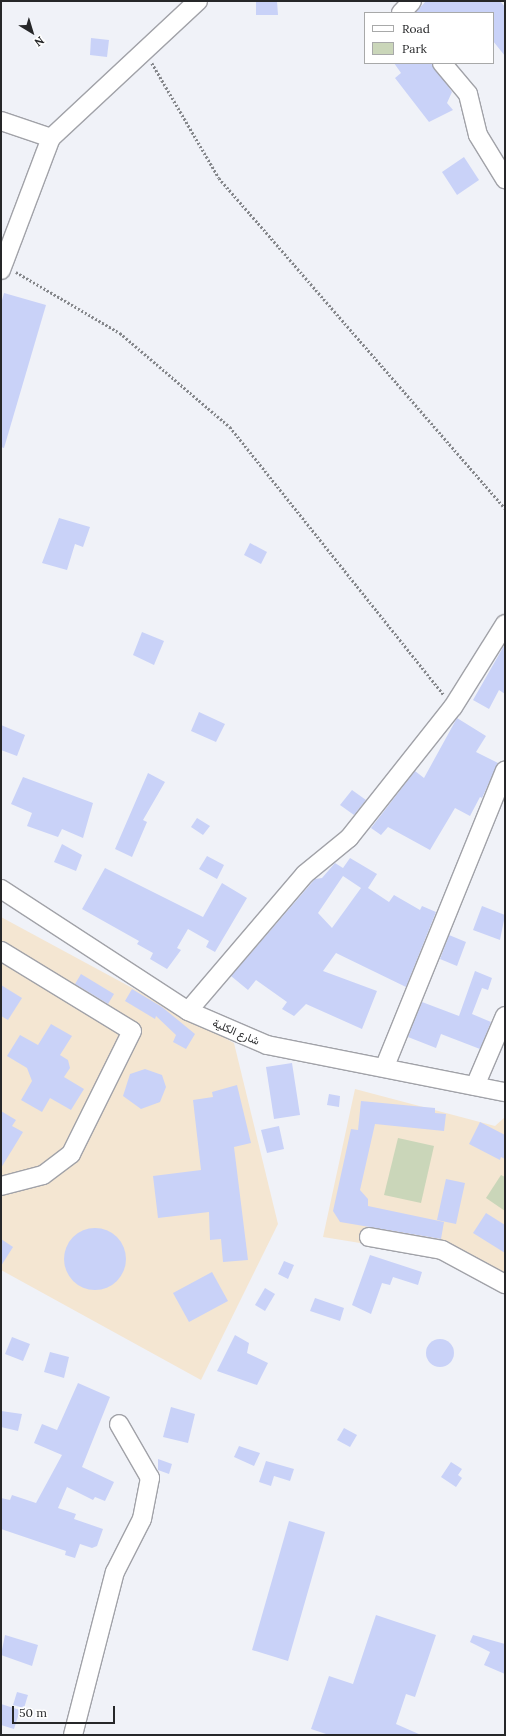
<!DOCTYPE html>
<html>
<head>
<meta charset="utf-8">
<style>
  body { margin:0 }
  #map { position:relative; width:506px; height:1736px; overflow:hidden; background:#f0f2f8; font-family:Lora,Vazirmatn,serif }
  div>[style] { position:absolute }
  .education>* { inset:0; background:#f4e6d2 }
  .green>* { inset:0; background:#cad6b9 }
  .building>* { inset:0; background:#c9d2f8 }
  .round { border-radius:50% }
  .path>* { height:2.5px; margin-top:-1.25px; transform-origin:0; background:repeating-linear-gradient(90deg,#85878b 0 2px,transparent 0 4px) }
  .roads { filter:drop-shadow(1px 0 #a1a2a8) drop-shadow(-1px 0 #a1a2a8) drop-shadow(0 1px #a1a2a8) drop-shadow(0 -1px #a1a2a8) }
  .minor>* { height:18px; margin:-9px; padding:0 9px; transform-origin:9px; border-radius:9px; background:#fff }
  span { translate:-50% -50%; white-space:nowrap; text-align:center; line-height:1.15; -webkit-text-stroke:3px #fff; paint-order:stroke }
  .street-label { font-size:11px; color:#262729 }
  .frame { position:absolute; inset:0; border:2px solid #262729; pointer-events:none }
  .legend { position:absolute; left:364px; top:12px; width:130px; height:52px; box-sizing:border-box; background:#fff; border:1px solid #a8a9a9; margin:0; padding:5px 7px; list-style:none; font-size:12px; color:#262729 }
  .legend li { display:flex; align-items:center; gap:8px; height:20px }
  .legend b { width:20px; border:1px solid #a8a9a9 }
  .north { position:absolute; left:12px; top:12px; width:40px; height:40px; -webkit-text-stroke:3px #fff; paint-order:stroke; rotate:142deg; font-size:11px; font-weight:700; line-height:16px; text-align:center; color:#262729 }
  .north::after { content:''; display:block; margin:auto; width:14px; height:18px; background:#262729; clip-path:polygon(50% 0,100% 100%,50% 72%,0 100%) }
  .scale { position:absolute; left:12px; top:1706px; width:103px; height:18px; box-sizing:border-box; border:2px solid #262729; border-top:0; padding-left:5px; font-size:12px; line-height:14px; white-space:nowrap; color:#262729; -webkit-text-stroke:3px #fff; paint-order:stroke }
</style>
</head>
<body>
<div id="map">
  <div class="education">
    <i style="clip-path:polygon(1px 917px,234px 1043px,278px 1224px,201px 1380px,1px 1270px)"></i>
    <i style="clip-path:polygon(355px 1089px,495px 1126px,505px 1117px,505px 1290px,453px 1258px,323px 1237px)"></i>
  </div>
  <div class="green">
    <i style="clip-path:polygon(398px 1138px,434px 1146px,421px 1203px,384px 1195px)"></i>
    <i style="clip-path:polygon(501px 1175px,505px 1177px,505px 1211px,486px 1198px)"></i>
  </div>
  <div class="building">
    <i style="clip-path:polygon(256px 1px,277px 1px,278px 15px,256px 15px)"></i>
    <i style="clip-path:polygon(426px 1px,500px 1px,505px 7px,505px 56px,493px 41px,493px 13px,415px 13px)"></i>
    <i style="clip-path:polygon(91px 38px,109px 40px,107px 57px,90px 55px)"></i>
    <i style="clip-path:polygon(394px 63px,432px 63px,452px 92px,447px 103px,453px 110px,429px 122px,395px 78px,401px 73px)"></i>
    <i style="clip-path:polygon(464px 157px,479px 180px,457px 195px,442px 172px)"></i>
    <i style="clip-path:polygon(4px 293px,46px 305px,4px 448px,1px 447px,1px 304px)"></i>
    <i style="clip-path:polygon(59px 518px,90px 527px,83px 547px,75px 544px,67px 570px,42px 563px)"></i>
    <i style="clip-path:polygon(250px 543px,267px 552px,261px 564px,244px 555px)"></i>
    <i style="clip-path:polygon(142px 632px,164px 641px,154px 665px,133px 655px)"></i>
    <i style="clip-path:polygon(505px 644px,505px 694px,499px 690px,489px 709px,473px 700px)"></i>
    <i style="clip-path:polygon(199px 712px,225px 724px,216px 742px,191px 731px)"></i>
    <i style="clip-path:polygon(457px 718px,486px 736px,476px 752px,498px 763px,482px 798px,480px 797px,470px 816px,455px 808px,430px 850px,388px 827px,381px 835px,371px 828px,415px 771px,424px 778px)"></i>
    <i style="clip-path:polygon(1px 725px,25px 735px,17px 756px,1px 750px)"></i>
    <i style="clip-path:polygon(148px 773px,165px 782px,143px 820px,147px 822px,132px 857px,115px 849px)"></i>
    <i style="clip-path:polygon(23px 777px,93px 803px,83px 838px,62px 829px,58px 837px,27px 826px,32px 813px,11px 804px)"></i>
    <i style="clip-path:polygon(352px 790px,366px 800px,354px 815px,340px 805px)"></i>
    <i style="clip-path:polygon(197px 818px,210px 826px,203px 835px,191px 827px)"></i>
    <i style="clip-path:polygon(62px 844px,82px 855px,76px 871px,54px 862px)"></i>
    <i style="clip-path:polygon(207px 856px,224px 865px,217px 879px,199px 869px)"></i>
    <i style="clip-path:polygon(evenodd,350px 858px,377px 874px,368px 888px,389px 902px,394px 895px,420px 910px,422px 906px,436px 912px,406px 987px,336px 953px,323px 971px,377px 991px,362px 1029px,306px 1004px,294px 1016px,282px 1009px,287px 1002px,256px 980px,248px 990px,231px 976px,315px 879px,322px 878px,335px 863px,343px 868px,350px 858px,343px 876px,361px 888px,332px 928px,318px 913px,343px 876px)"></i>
    <i style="clip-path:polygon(105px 868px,203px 917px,222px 883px,247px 898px,215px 952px,206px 947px,209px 941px,188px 929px,177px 948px,181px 950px,167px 969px,150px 959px,153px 953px,137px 944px,139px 941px,82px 909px)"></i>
    <i style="clip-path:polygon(482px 906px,505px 915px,500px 940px,473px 930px)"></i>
    <i style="clip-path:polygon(449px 935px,466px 942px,457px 966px,440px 959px)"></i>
    <i style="clip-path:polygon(475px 971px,492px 978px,488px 990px,482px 988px,472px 1014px,491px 1022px,480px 1049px,441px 1034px,436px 1048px,408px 1037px,422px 1002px,459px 1016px)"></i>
    <i style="clip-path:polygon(81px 974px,114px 994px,108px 1004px,75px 984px)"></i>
    <i style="clip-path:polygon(1px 985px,22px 998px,8px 1020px,1px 1016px)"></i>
    <i style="clip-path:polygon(132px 989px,162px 1007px,195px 1034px,186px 1049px,173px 1042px,176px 1035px,156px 1016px,155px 1019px,125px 1001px)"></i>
    <i style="clip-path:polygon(51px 1024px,72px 1036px,60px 1055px,68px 1060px,70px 1068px,64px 1077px,84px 1089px,71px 1110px,50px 1098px,42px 1112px,21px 1100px,32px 1081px,27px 1068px,7px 1056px,20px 1035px,38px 1045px)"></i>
    <i style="clip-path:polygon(292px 1063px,300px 1115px,274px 1119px,266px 1067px)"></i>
    <i style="clip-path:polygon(145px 1069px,162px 1075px,166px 1087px,160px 1102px,141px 1109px,123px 1096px,130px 1074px)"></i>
    <i style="clip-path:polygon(237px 1085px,251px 1143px,234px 1147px,248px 1260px,223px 1262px,221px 1239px,210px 1240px,209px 1212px,158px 1218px,153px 1176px,201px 1170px,193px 1100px,213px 1097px,212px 1092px)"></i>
    <i style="clip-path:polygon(329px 1094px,340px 1096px,339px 1107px,327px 1105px)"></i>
    <i style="clip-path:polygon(361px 1101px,435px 1108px,435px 1113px,446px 1114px,444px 1131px,375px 1124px,360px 1190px,368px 1199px,368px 1206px,444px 1222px,441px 1239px,340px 1222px,333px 1211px,351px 1129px,358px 1130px)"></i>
    <i style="clip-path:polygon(1px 1111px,16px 1120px,12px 1126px,23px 1132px,1px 1168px)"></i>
    <i style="clip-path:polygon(480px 1122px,505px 1135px,505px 1159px,501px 1157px,500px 1160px,469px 1144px)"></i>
    <i style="clip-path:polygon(279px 1126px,284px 1149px,267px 1153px,261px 1130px)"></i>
    <i style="clip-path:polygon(446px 1179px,465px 1183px,456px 1224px,437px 1220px)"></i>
    <i style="clip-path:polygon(486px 1213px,505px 1225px,505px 1253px,473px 1233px)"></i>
    <i class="round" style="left:64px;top:1228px;width:62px;height:62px"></i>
    <i style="clip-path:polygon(1px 1239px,13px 1247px,1px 1266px)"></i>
    <i style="clip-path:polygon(370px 1255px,422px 1272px,418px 1285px,393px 1277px,390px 1285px,382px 1283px,371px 1314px,352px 1305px)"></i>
    <i style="clip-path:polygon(284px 1261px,294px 1265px,288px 1279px,278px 1274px)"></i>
    <i style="clip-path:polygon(212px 1272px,228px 1301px,189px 1322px,173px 1293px)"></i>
    <i style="clip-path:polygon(265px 1288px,275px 1294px,265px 1311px,255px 1305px)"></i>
    <i style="clip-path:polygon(315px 1298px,344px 1308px,340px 1321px,310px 1311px)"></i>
    <i style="clip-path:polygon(235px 1335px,249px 1343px,247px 1353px,268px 1363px,257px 1385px,217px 1371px)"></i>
    <i style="clip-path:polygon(12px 1337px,30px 1344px,23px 1361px,5px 1354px)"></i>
    <i class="round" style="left:426px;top:1339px;width:28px;height:28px"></i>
    <i style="clip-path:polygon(50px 1352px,69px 1357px,64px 1378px,44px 1372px)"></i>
    <i style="clip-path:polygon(78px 1383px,110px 1397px,82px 1467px,114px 1482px,105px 1501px,95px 1497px,93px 1500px,67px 1487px,58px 1508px,76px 1514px,74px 1519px,103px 1529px,97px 1546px,92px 1548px,80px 1544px,75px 1558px,65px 1555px,66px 1551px,1px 1529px,1px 1498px,10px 1500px,12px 1495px,36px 1503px,62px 1455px,34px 1443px,42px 1424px,57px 1430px)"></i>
    <i style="clip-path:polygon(171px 1407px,195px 1414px,188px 1443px,163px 1437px)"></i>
    <i style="clip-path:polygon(1px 1411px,22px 1414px,18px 1431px,1px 1427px)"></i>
    <i style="clip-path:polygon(344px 1428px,357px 1435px,350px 1447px,337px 1440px)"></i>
    <i style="clip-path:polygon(239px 1446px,260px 1453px,254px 1466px,234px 1457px)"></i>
    <i style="clip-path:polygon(158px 1459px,172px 1464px,169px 1474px,158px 1470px)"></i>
    <i style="clip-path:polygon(266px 1461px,294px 1469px,290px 1481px,274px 1476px,271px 1486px,259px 1482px)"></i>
    <i style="clip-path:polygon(451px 1462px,462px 1469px,458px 1475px,462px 1478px,456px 1487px,441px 1477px)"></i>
    <i style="clip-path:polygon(289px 1521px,325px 1532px,288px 1661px,252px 1650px)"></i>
    <i style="clip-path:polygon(376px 1615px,436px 1635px,415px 1697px,406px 1694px,396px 1724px,421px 1735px,329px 1735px,311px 1729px,329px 1676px,353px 1684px)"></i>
    <i style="clip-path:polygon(5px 1635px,38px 1645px,32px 1666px,1px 1655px)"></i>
    <i style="clip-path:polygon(473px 1635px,505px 1644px,505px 1674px,484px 1665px,490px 1652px,470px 1642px)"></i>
    <i style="clip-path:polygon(17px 1692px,28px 1695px,24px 1708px,13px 1705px)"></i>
    <i style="clip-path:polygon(1px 1704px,20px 1710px,14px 1729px,1px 1725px)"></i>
  </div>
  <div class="path">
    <i style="left:152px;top:63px;width:133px;rotate:59.8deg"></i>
    <i style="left:219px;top:178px;width:437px;rotate:49.1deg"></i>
    <i style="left:16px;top:272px;width:121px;rotate:30.4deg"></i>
    <i style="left:120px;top:333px;width:145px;rotate:40.5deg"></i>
    <i style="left:230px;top:427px;width:342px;rotate:51.4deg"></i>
  </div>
  <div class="roads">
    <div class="minor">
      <i style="left:401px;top:13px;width:16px;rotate:-47deg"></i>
      <i style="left:442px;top:63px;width:40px;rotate:50deg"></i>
      <i style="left:468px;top:94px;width:42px;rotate:76.3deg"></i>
      <i style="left:478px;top:135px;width:52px;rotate:58.5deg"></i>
      <i style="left:1px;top:121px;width:53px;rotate:18.8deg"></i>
      <i style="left:51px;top:138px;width:201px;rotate:-43deg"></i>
      <i style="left:1px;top:270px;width:141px;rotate:-69.3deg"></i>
      <i style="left:1px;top:889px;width:223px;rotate:33.1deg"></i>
      <i style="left:188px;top:1011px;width:86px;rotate:23.3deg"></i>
      <i style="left:267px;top:1045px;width:243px;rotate:11.2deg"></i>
      <i style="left:1px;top:951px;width:153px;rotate:31.4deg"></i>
      <i style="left:132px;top:1031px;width:137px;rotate:116.4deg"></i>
      <i style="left:71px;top:1154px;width:35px;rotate:143deg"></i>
      <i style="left:43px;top:1175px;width:43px;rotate:165.3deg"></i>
      <i style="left:188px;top:1011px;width:180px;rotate:-49.5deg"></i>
      <i style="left:305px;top:874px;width:57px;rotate:-39.3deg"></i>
      <i style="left:349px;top:838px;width:167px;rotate:-51.6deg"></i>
      <i style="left:453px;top:707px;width:98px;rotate:-57.9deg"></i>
      <i style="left:385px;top:1066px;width:319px;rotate:-67.9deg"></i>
      <i style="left:475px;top:1086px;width:76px;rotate:-66.8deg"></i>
      <i style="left:369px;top:1237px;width:74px;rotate:10.1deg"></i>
      <i style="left:442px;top:1250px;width:72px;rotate:28.4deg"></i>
      <i style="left:73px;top:1735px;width:168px;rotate:-75.6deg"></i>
      <i style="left:115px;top:1572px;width:59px;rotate:-63deg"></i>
      <i style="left:142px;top:1519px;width:42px;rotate:-79deg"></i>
      <i style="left:150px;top:1478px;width:62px;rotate:-119.9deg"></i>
    </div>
  </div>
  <div class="street-label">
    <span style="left:236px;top:1032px;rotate:23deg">شارع الكلية</span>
  </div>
  <div class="frame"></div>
  <ul class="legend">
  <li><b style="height:5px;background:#fff"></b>Road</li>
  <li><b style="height:11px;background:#cad6b9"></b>Park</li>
  </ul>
  <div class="north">N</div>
  <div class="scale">50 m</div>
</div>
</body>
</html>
